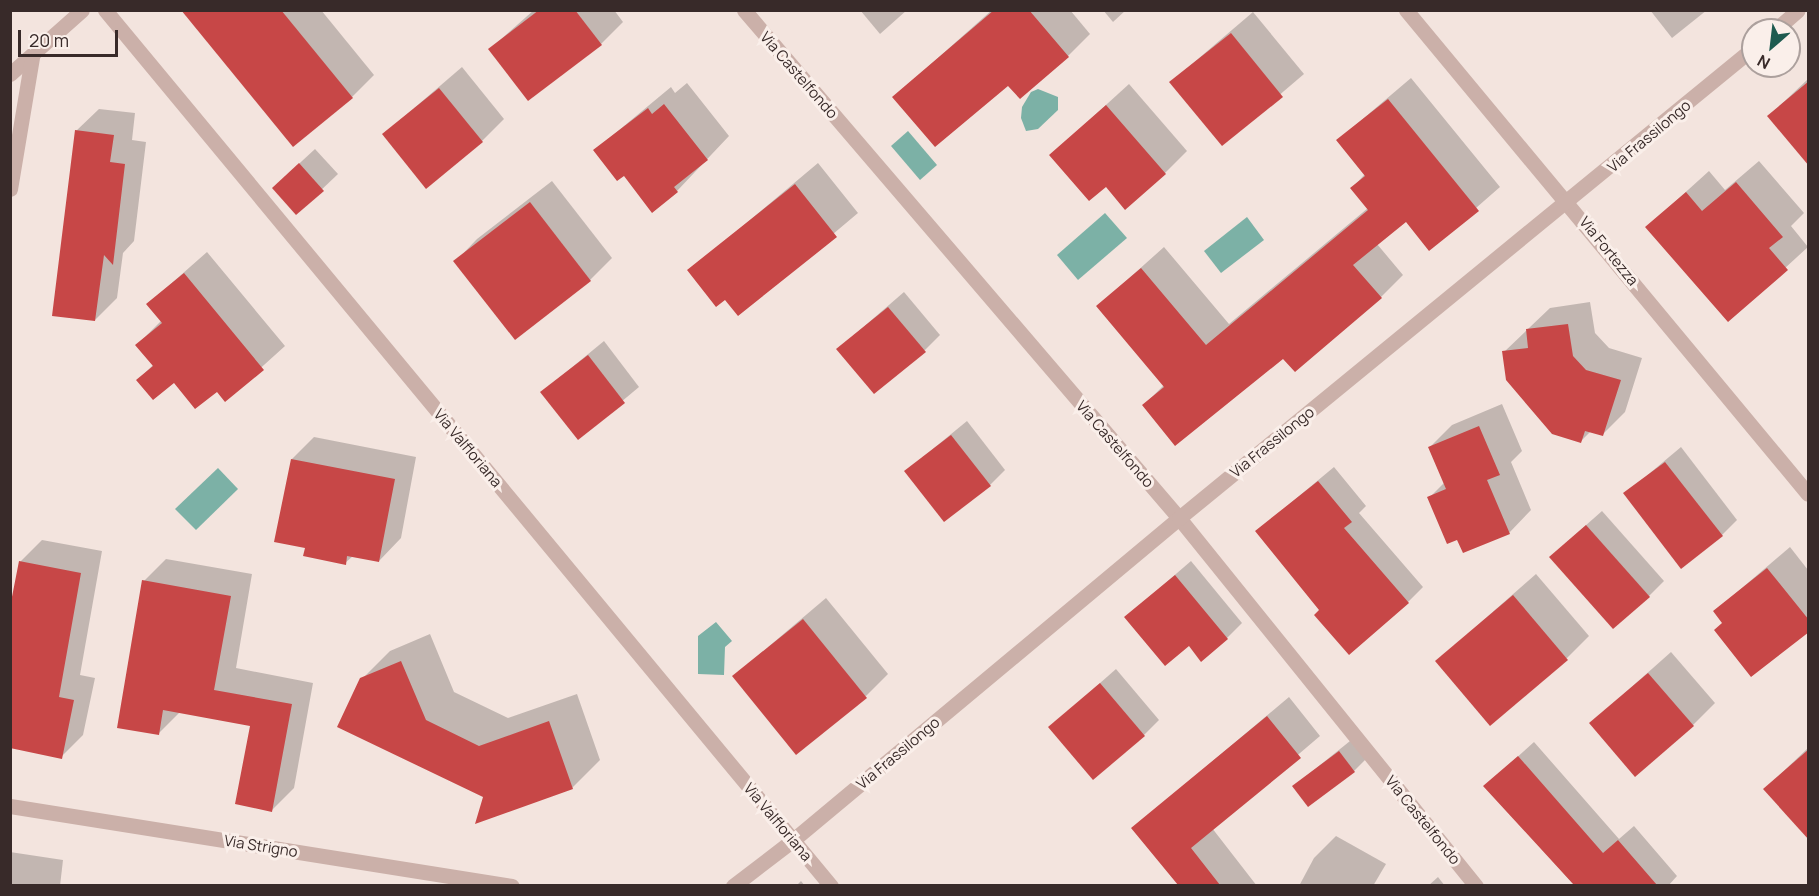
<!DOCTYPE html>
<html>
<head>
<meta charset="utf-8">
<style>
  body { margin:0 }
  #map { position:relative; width:1819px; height:896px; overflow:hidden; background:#f3e4de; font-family:Manrope,sans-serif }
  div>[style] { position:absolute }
  .water>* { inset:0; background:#7cb1a6 }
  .shadow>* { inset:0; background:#0003 }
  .building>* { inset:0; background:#c74747 }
  .street>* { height:15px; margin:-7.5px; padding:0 7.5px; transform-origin:7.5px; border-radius:7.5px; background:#cbb0a9 }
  span { translate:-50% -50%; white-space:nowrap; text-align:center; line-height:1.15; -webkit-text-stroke:6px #faefea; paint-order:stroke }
  .street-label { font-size:15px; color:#382a29 }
  .frame { position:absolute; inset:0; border:12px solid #382a29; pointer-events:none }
  .north { position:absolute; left:1741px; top:18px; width:60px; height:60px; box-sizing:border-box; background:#faefea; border:2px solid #aca09d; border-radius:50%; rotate:208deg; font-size:16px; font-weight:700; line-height:24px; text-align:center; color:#382a29 }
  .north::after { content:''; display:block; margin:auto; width:21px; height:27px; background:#1e5b50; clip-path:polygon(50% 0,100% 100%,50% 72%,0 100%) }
  .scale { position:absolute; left:18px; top:30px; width:100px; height:27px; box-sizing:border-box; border:3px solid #382a29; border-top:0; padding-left:8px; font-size:18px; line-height:21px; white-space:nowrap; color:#382a29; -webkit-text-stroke:4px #faefea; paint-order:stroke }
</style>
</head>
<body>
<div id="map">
  <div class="water">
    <i style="clip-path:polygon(1038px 89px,1058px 97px,1058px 110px,1038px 129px,1026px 131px,1021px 118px,1022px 107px,1031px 92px)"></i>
    <i style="clip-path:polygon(908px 131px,937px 165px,920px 180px,891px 146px)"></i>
    <i style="clip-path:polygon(1105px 213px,1127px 238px,1078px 280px,1057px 255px)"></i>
    <i style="clip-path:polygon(1247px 217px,1264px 240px,1221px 273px,1204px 251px)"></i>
    <i style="clip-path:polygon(218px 468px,238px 489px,196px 530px,175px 509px)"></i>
    <i style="clip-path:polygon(716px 622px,732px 641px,725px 647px,724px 675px,698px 674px,698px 636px)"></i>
  </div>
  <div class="shadow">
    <i style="clip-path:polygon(183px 10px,321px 10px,374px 75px,352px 97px)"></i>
    <i style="clip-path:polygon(534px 10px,614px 10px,623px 22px,601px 44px,490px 49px)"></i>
    <i style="clip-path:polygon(860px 10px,907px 10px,880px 34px)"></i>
    <i style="clip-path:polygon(992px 10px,1070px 10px,1090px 34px,1068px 56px,1008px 83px,894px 97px)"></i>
    <i style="clip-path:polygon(1103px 10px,1126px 10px,1113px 22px)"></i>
    <i style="clip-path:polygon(1650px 10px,1707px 10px,1672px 38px)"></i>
    <i style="clip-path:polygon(1253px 12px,1304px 74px,1222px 144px,1171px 82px)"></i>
    <i style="clip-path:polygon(462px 67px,504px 119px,482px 141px,384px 134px)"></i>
    <i style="clip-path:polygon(1411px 78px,1500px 187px,1429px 249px,1406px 220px,1377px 244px,1403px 275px,1381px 297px,1284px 357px,1144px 405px,1164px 385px,1098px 306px,1164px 247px,1229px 324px,1368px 208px,1352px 188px,1365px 174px,1338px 140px)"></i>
    <i style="clip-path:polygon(1808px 79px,1808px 163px,1769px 116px)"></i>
    <i style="clip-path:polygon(687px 83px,729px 136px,677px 191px,624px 174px,595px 150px,671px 87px,675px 93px)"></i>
    <i style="clip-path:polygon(1129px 84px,1187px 151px,1165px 173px,1106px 185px,1051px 155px)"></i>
    <i style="clip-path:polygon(99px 109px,135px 113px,132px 140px,146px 142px,134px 241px,123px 253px,117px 298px,95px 320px,76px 131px)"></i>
    <i style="clip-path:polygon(315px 149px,338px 174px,297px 213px,289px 173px)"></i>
    <i style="clip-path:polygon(1759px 161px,1804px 213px,1791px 226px,1808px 247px,1728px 320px,1647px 227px,1709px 171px,1725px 190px)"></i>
    <i style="clip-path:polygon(818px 163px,858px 213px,738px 314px,725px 298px,689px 271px)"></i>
    <i style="clip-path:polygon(552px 181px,612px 258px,590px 280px,515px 338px,455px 262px,477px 239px)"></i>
    <i style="clip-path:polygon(207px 252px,285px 346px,225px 400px,217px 389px,174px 381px,138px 380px,153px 365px,137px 345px,162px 320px,148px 304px)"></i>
    <i style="clip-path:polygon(904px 292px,940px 335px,925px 350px,838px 349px)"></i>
    <i style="clip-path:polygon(1590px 302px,1595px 333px,1609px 348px,1642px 358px,1625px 412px,1603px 434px,1591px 431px,1581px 441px,1504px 352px,1550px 308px)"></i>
    <i style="clip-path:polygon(604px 341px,639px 387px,578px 438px,542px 392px)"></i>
    <i style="clip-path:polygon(1502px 404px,1522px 451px,1511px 462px,1531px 510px,1509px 533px,1429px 498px,1445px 482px,1430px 447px,1452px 425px)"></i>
    <i style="clip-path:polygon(967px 421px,1005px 470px,990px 485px,906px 471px)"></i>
    <i style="clip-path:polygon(314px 437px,416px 457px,401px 538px,379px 561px,353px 556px,345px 563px,306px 547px,292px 459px)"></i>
    <i style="clip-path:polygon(1681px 447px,1737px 520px,1722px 535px,1625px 494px)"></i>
    <i style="clip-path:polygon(1334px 467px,1366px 506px,1359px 513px,1423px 587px,1408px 602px,1320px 610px,1257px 531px)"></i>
    <i style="clip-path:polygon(1602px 511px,1664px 581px,1649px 596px,1567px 542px)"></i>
    <i style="clip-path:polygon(42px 540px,102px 551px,80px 675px,95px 678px,83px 735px,61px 757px,20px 562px)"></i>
    <i style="clip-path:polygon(1790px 547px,1808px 570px,1808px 630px,1724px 622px,1715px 611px)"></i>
    <i style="clip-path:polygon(166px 559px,252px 574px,236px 668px,313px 683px,294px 788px,272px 810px,252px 724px,180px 712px,158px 734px,144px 581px)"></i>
    <i style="clip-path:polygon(1191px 561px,1242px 623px,1227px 638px,1189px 644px,1126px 617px)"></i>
    <i style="clip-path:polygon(1536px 574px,1589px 636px,1567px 658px,1437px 661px)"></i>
    <i style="clip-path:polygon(826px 598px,888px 674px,866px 696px,734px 676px)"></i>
    <i style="clip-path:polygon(430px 634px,454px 692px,508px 718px,577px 694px,600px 760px,572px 788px,485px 796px,362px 679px,390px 651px)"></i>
    <i style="clip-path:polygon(1671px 652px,1715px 703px,1693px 725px,1591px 723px)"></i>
    <i style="clip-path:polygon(1116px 669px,1159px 720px,1144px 735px,1050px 727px)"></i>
    <i style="clip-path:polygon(1289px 697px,1320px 736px,1212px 828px,1257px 886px,1180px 886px,1133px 828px)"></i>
    <i style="clip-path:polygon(1355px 737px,1369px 756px,1354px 771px,1294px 786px)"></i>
    <i style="clip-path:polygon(1534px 742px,1619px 839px,1634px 826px,1677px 876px,1668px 886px,1575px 886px,1485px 786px)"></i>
    <i style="clip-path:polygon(1808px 748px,1808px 831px,1765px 789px)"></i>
    <i style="clip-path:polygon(1336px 836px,1386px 864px,1373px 886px,1299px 886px,1314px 858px)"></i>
    <i style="clip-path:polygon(10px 852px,63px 860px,60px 886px,10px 886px)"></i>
    <i style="clip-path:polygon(1438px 877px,1445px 886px,1428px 886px)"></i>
    <i style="clip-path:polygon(801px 881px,805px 886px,796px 886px)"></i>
  </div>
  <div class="building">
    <i style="clip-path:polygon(181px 10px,281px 10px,353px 98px,293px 147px)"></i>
    <i style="clip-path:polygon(539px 10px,575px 10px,602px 45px,528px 101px,488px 49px)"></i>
    <i style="clip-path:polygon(994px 10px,1029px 10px,1069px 57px,1020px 99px,1008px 86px,935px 147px,892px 97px)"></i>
    <i style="clip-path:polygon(1231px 33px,1283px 97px,1222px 146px,1169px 82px)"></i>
    <i style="clip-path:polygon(1809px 81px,1809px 166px,1767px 116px)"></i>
    <i style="clip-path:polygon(439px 88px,483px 142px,426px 189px,382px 134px)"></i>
    <i style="clip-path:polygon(1388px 99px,1479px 211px,1429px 251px,1406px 222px,1353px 265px,1382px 298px,1295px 372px,1283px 359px,1175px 446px,1142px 405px,1164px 387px,1096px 306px,1141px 268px,1206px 345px,1368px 210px,1350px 188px,1365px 176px,1336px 140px)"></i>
    <i style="clip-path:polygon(664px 104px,708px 160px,674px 187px,678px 192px,652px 213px,624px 176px,617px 181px,593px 150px,648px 108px,652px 114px)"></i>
    <i style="clip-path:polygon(1106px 105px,1166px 174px,1125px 210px,1106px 187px,1089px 201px,1049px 155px)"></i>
    <i style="clip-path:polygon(75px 130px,114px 135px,110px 162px,125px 164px,113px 265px,104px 255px,95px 321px,52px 316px)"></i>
    <i style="clip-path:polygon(299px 163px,324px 191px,296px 215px,272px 188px)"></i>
    <i style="clip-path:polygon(1736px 182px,1783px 237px,1769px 248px,1788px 270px,1728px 322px,1645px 227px,1686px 192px,1702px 211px)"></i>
    <i style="clip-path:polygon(795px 184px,837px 237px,738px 316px,725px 300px,716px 307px,687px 270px)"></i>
    <i style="clip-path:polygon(530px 202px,591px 281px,515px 340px,453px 261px)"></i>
    <i style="clip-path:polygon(184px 273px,264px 370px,225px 402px,217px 392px,195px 409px,174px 383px,153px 400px,136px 380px,153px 366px,135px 345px,162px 323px,146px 304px)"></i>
    <i style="clip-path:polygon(888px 307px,926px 352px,874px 394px,836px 349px)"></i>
    <i style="clip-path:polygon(1568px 324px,1573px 356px,1586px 370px,1621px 380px,1603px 436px,1585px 431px,1581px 443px,1552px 434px,1506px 380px,1502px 351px,1528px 348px,1526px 329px)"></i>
    <i style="clip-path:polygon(588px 355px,625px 403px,578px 440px,540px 392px)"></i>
    <i style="clip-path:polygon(1479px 426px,1500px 475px,1487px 480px,1510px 534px,1463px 553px,1457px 540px,1447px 544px,1427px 497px,1446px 489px,1428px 447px)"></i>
    <i style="clip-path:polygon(951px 435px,991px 486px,944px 522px,904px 471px)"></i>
    <i style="clip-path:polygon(291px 459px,395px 479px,379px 562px,347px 556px,346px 565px,303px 556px,305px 548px,274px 542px)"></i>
    <i style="clip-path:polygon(1665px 462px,1723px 536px,1681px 569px,1623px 493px)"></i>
    <i style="clip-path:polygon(1318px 481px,1352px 522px,1344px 528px,1409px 603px,1349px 655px,1314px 615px,1319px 610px,1255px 531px)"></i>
    <i style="clip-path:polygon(1586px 525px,1650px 597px,1613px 629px,1549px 557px)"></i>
    <i style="clip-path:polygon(19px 561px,81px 573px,59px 697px,74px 700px,62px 759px,10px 748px,10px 607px)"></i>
    <i style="clip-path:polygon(1767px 568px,1809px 620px,1809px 632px,1751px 677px,1714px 630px,1722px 623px,1713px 611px)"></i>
    <i style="clip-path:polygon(1175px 575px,1228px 639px,1201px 662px,1189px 646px,1165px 666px,1124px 617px)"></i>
    <i style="clip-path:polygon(142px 580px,231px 596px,214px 690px,292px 704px,272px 812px,235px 804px,250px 726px,163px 710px,159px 735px,117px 728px)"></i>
    <i style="clip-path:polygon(1513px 595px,1568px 660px,1490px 726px,1435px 661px)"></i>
    <i style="clip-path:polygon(803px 619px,867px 698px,796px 755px,732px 676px)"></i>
    <i style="clip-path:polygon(401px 661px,426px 720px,479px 746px,549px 721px,573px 789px,475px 824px,483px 797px,337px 727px,360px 678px)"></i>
    <i style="clip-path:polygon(1648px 673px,1694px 726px,1635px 777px,1589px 723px)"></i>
    <i style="clip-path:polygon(1100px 683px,1145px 736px,1093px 780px,1048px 727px)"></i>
    <i style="clip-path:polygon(1267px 716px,1301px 758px,1191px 848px,1220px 885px,1178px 885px,1131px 828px)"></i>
    <i style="clip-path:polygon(1809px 749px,1809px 840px,1763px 789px)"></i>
    <i style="clip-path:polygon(1339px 751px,1355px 772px,1308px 807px,1292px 786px)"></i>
    <i style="clip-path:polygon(1518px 756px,1603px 853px,1618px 840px,1657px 885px,1574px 885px,1483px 786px)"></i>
  </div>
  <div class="street">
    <i style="left:105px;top:10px;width:1138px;rotate:50.35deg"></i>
    <i style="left:744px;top:10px;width:669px;rotate:49.43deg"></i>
    <i style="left:1179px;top:518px;width:473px;rotate:51.1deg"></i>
    <i style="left:1406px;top:10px;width:629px;rotate:50.29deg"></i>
    <i style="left:1775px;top:30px;width:30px;rotate:-41deg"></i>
    <i style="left:10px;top:74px;width:96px;rotate:-41.6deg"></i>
    <i style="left:10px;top:189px;width:134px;rotate:-80.5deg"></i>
    <i style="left:10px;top:806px;width:508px;rotate:9.05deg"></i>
    <i style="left:733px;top:886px;width:76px;rotate:-37.5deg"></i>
    <i style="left:793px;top:840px;width:503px;rotate:-39.83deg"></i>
    <i style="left:1179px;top:518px;width:742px;rotate:-39.31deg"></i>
  </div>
  <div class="street-label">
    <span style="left:799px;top:75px;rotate:49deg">Via Castelfondo</span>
    <span style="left:1649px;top:136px;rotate:-40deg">Via Frassilongo</span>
    <span style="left:1609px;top:251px;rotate:51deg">Via Fortezza</span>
    <span style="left:1272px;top:442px;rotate:-39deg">Via Frassilongo</span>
    <span style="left:1115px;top:444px;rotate:49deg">Via Castelfondo</span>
    <span style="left:468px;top:448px;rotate:50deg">Via Valfloriana</span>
    <span style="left:898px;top:753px;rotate:-40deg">Via Frassilongo</span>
    <span style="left:1423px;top:820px;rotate:51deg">Via Castelfondo</span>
    <span style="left:778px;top:822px;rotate:50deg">Via Valfloriana</span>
    <span style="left:261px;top:846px;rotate:9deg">Via Strigno</span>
  </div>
  <div class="frame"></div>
  <div class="north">N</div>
  <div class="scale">20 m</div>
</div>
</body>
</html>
